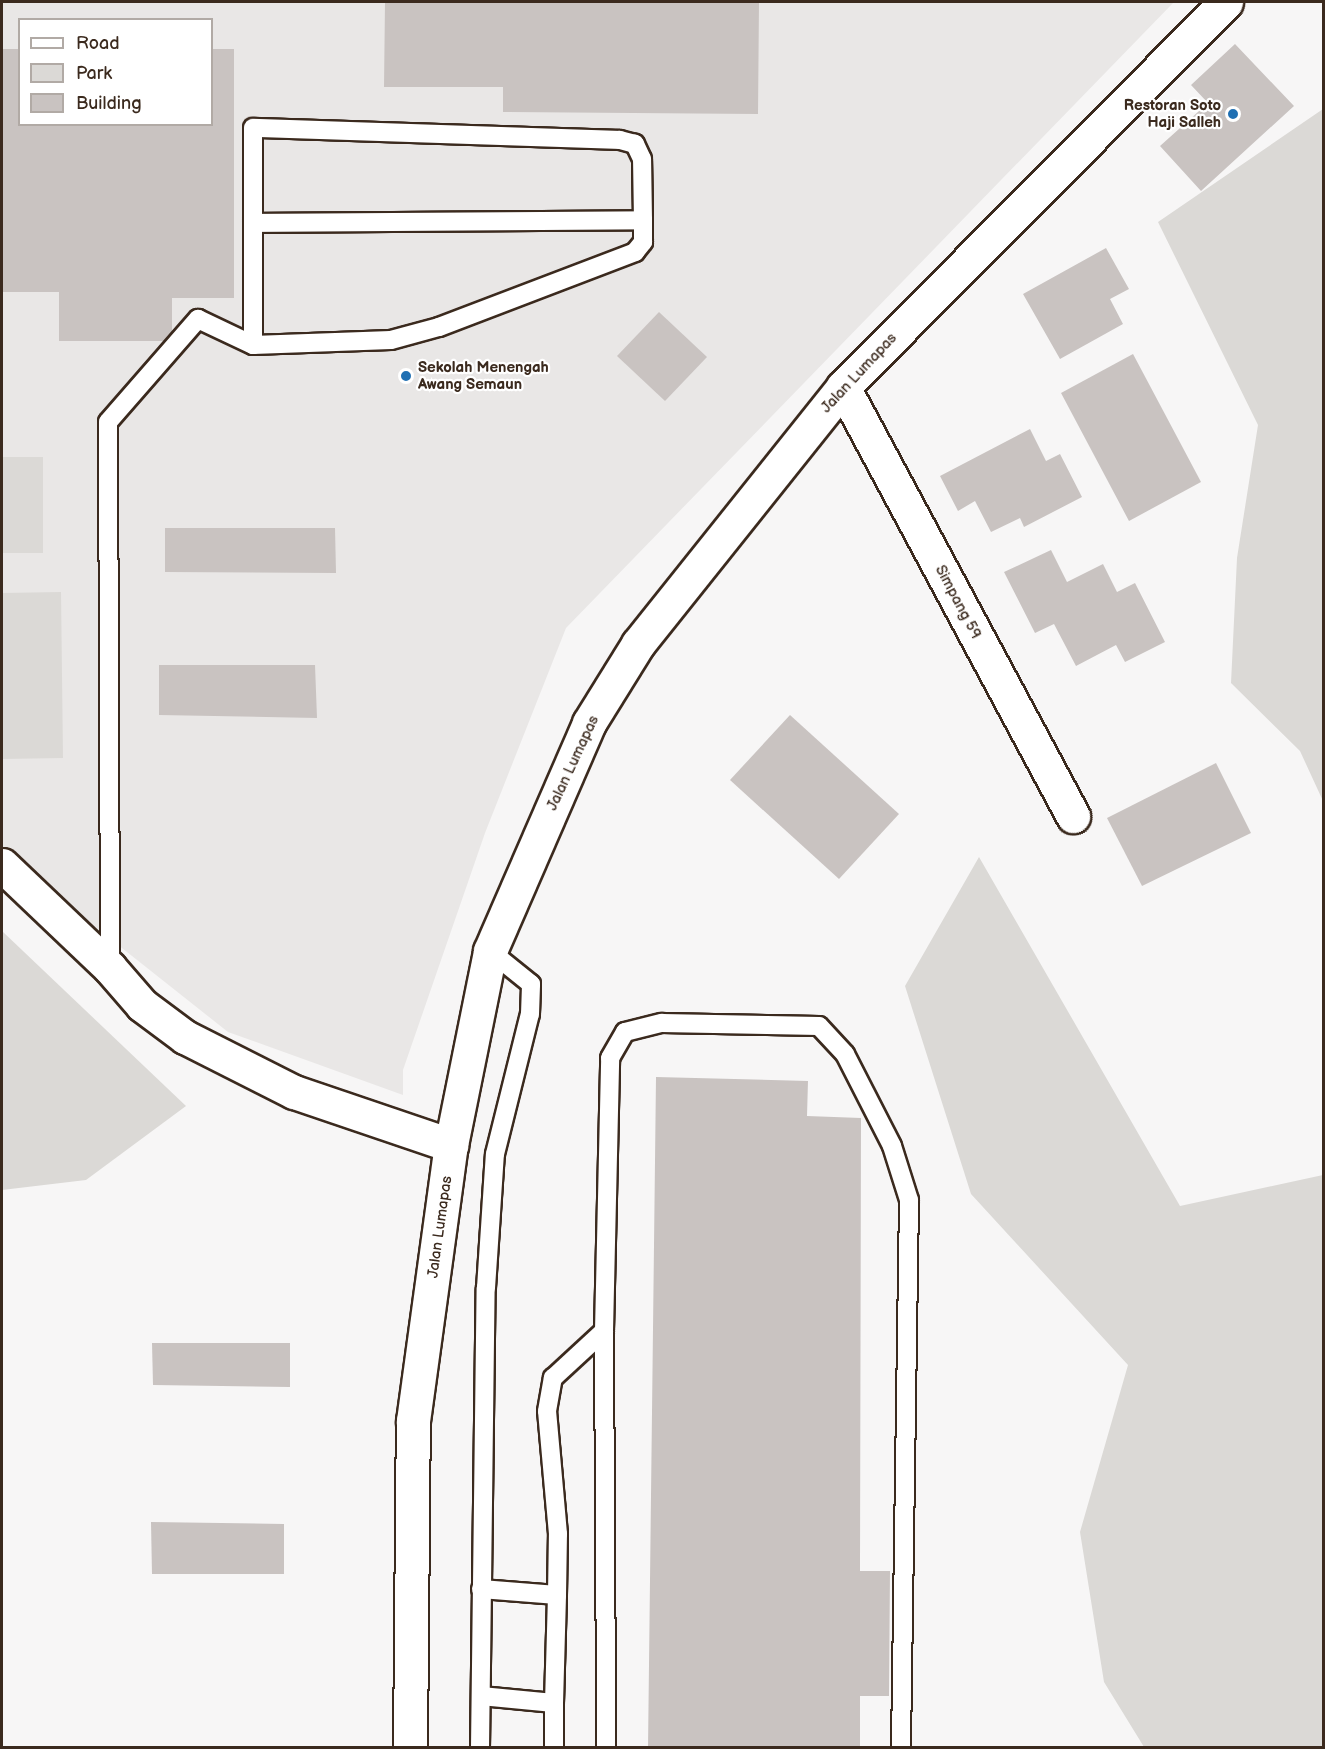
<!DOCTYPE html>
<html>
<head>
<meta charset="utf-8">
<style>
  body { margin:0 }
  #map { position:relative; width:1325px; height:1749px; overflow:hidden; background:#f7f6f6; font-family:"Balsamiq Sans",sans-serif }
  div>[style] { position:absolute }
  .built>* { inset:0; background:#e9e7e6 }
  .green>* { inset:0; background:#dbd9d6 }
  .building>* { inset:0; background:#c9c3c1 }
  .roads { filter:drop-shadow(2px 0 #3b2a1e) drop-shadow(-2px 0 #3b2a1e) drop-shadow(0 2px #3b2a1e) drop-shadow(0 -2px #3b2a1e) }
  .lane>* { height:18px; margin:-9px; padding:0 9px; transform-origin:9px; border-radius:9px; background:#fff }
  .street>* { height:33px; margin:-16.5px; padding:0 16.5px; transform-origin:16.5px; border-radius:16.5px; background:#fff }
  .secondary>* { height:33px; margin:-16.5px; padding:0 16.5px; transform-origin:16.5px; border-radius:16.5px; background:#fff }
  .dots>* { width:16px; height:16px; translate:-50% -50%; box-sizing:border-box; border:3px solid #fff; border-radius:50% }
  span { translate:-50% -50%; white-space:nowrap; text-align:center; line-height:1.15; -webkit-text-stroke:4.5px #fff; paint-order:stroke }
  .poi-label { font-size:15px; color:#3b2a1e; font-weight:700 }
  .right { translate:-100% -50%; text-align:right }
  .left { translate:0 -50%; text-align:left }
  .street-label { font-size:15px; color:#3b2a1e }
  .frame { position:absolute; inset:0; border:3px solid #3b2a1e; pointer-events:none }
  .legend { position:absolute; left:18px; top:18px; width:195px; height:108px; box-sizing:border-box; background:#fff; border:2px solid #b1aaa5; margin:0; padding:8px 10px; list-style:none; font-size:18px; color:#3b2a1e }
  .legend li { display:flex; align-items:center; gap:12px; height:30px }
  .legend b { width:30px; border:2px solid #b1aaa5 }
</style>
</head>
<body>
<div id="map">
  <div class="built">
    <i style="clip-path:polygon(evenodd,2px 2px,1174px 2px,566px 628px,485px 833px,403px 1070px,403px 1095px,228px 1032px,2px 853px,2px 2px,20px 20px,212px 20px,212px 124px,20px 124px,20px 20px)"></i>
  </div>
  <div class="green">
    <i style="clip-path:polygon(1323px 109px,1323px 801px,1300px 751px,1231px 683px,1237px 558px,1258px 425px,1158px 222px)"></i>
    <i style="clip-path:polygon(2px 457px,43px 457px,43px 553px,2px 553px)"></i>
    <i style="clip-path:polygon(61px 592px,63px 758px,2px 759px,2px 593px)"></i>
    <i style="clip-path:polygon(979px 857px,1180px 1206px,1323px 1175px,1323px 1747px,1144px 1747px,1104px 1682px,1080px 1532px,1128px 1365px,971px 1194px,905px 986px)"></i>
    <i style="clip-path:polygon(2px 931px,186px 1106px,86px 1180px,2px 1190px)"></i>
  </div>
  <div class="building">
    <i style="clip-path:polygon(385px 2px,759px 2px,758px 114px,503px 112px,503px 87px,384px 87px)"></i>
    <i style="clip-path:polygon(1235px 44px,1294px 106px,1201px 191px,1160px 146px,1208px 103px,1191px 85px)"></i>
    <i style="clip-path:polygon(2px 49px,20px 49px,20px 124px,212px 124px,212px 49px,234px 49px,234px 298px,172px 298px,172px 341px,59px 341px,59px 292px,2px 292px)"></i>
    <i style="clip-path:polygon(1106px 248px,1129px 289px,1110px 299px,1123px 324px,1060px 359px,1023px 294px)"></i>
    <i style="clip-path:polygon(659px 312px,707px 357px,665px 401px,617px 356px)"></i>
    <i style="clip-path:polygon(1133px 354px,1201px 482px,1129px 521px,1061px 393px)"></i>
    <i style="clip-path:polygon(1030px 429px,1046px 461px,1060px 454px,1082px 497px,1024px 527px,1020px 518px,991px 532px,975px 501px,958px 511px,940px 476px)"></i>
    <i style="clip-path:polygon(165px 528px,335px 528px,336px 573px,165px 572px)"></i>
    <i style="clip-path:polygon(1051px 550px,1067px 582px,1103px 564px,1117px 592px,1135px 583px,1165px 642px,1125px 662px,1116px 645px,1076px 666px,1054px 624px,1035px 633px,1004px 572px)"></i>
    <i style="clip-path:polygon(159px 665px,315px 665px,317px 718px,159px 715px)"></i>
    <i style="clip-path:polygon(790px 715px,899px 814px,839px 879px,730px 780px)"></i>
    <i style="clip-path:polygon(1216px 763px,1251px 833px,1142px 886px,1107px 818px)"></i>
    <i style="clip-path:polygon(656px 1077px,808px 1081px,807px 1116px,861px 1118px,860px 1571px,890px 1571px,889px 1696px,860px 1696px,860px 1748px,648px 1748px)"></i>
    <i style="clip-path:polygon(152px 1343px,290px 1343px,290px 1387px,153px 1385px)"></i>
    <i style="clip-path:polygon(151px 1522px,284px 1524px,284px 1574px,152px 1574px)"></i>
  </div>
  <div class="roads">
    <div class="lane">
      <i style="left:253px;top:223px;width:390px;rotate:-0.4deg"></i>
      <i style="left:110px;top:968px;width:546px;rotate:-90.21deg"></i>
      <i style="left:108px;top:422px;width:137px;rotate:-48.9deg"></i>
      <i style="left:198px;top:319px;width:61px;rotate:25.3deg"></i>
      <i style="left:253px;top:345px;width:138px;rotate:-2.1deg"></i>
      <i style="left:391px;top:340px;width:50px;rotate:-15.2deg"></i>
      <i style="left:439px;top:327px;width:210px;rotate:-20.9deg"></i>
      <i style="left:635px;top:252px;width:13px;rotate:-51deg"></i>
      <i style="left:643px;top:242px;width:22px;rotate:-90deg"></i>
      <i style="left:643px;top:220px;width:61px;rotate:-90.9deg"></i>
      <i style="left:642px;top:159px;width:17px;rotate:-115deg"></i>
      <i style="left:635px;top:144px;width:16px;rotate:-165deg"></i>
      <i style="left:620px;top:140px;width:367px;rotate:-178.1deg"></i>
      <i style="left:253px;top:128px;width:217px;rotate:90deg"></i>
      <i style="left:604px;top:1331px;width:417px;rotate:89.7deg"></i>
      <i style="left:481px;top:1589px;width:76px;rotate:4.5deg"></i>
      <i style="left:557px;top:1595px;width:61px;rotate:-89.1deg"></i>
      <i style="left:558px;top:1534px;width:123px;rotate:-95.1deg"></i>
      <i style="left:547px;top:1411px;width:34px;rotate:-80deg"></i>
      <i style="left:553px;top:1378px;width:69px;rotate:-42.7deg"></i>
      <i style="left:604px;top:1331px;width:273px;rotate:-88.7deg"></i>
      <i style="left:610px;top:1058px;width:30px;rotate:-60deg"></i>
      <i style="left:625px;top:1032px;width:38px;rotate:-14deg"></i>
      <i style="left:662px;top:1023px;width:157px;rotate:1.1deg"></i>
      <i style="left:819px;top:1026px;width:38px;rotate:47deg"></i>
      <i style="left:845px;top:1054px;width:103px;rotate:62.9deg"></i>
      <i style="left:892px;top:1146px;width:57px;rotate:72.5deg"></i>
      <i style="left:909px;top:1200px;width:548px;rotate:90.84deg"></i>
      <i style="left:481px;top:1696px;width:73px;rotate:5.5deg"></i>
      <i style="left:554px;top:1703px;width:45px;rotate:90deg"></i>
      <i style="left:554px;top:1703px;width:108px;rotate:-88.4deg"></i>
      <i style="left:480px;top:1748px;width:460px;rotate:-89.3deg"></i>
      <i style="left:486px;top:1288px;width:134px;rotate:-86.2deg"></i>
      <i style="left:495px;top:1154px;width:144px;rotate:-76deg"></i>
      <i style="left:530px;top:1014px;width:30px;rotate:-88deg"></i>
      <i style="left:531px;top:984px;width:53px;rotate:-141.2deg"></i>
    </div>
    <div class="street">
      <i style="left:843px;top:387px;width:487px;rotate:61.8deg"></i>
      <i style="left:2px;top:865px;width:149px;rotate:43.6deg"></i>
      <i style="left:110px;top:968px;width:49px;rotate:49.1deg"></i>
      <i style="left:142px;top:1005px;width:54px;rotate:36.7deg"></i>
      <i style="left:185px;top:1037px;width:122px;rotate:26.8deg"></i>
      <i style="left:294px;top:1092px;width:166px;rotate:18.7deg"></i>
    </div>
    <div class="secondary">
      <i style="left:410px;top:1748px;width:327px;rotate:-89.5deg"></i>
      <i style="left:413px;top:1421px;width:279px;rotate:-82.2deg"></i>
      <i style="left:451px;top:1145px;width:198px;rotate:-78.6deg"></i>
      <i style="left:490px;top:951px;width:249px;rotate:-66.5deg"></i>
      <i style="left:589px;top:723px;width:93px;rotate:-58.2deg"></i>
      <i style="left:638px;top:644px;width:329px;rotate:-51.4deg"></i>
      <i style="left:843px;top:387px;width:543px;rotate:-45.15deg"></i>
    </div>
  </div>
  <div class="dots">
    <i style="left:1233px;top:114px;background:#1f6fb2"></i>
    <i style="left:406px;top:376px;background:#1f6fb2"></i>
  </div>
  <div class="poi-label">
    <span class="right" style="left:1221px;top:114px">Restoran Soto<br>Haji Salleh</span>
    <span class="left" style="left:418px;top:376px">Sekolah Menengah<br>Awang Semaun</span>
  </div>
  <div class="street-label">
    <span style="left:859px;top:373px;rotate:-47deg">Jalan Lumapas</span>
    <span style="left:958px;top:602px;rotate:62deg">Simpang 59</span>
    <span style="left:573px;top:763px;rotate:-65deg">Jalan Lumapas</span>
    <span style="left:440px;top:1227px;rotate:-82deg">Jalan Lumapas</span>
  </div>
  <div class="frame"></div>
  <ul class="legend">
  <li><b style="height:8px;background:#fff"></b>Road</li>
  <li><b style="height:16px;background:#dbd9d6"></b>Park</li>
  <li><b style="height:16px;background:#c9c3c1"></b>Building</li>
  </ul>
</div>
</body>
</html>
